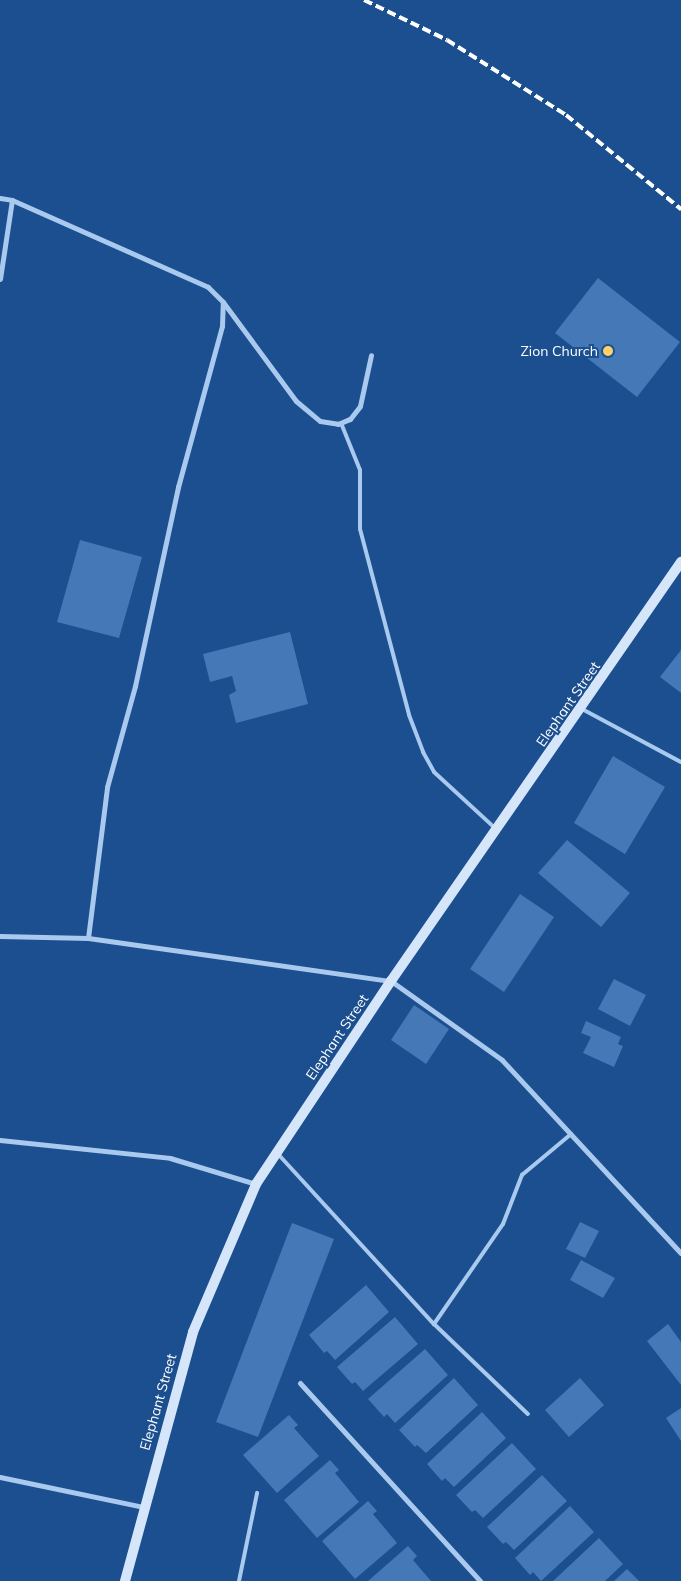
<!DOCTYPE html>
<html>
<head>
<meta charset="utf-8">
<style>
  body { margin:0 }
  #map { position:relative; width:681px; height:1581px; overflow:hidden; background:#1b4f8f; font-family:Mulish,sans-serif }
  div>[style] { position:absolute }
  .building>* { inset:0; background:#4478b7 }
  .lane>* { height:4px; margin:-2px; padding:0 2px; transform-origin:2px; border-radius:2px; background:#a9c9ee }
  .street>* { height:5px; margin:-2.5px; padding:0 2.5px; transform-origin:2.5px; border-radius:2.5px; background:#a9c9ee }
  .secondary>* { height:10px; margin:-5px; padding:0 5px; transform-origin:5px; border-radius:5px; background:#d6e6fa }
  .rail>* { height:4px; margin-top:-2px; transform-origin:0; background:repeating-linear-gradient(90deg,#fff 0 9px,transparent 0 13px) }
  .dots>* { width:14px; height:14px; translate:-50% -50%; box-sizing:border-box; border:2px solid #1b4f8f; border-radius:50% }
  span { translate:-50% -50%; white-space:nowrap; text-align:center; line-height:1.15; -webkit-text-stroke:4px #1b4f8f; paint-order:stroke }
  .poi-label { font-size:14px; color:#fff }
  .right { translate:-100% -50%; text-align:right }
  .street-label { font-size:14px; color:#fff }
</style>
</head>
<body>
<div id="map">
  <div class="building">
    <i style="clip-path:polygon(598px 278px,680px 342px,637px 397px,555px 333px)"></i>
    <i style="clip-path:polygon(80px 540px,142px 557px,119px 638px,57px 622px)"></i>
    <i style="clip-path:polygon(290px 632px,308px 704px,236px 723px,229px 695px,236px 691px,232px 676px,210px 682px,203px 654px)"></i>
    <i style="clip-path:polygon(681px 650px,681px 693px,660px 677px)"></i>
    <i style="clip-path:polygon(613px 756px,665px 787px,625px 854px,574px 823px)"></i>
    <i style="clip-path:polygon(567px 840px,630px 893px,601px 927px,538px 873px)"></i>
    <i style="clip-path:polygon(520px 894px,554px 917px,504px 992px,470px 969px)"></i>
    <i style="clip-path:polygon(614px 979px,646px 995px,630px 1026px,598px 1009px)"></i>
    <i style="clip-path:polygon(414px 1005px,449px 1029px,426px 1064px,391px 1040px)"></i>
    <i style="clip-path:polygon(586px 1021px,621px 1037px,618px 1044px,623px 1046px,614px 1067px,583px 1053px,591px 1037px,581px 1033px)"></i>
    <i style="clip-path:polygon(580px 1222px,599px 1231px,585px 1258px,566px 1249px)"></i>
    <i style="clip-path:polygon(292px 1223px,334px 1239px,258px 1437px,216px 1422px)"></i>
    <i style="clip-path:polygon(581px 1260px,615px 1278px,603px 1298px,570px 1280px)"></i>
    <i style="clip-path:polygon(366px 1285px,389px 1312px,335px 1360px,327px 1351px,324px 1353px,309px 1335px)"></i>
    <i style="clip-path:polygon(395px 1317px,418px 1344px,363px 1391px,355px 1382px,352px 1384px,337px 1367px)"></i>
    <i style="clip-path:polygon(668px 1324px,681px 1342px,681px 1385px,647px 1341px)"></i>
    <i style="clip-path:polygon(425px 1349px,448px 1375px,395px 1423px,387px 1414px,384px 1417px,368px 1399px)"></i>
    <i style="clip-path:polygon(454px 1378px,478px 1405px,426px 1453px,417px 1445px,415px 1447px,399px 1430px)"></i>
    <i style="clip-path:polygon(580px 1378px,604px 1405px,569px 1437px,545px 1410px)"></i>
    <i style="clip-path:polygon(681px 1408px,681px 1441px,666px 1418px)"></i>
    <i style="clip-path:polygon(482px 1412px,506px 1438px,454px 1487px,445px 1478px,442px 1481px,427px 1464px)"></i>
    <i style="clip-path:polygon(289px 1415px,298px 1425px,294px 1428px,319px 1456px,277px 1493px,243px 1455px)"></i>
    <i style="clip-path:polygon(512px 1443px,536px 1469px,483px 1518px,475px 1510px,472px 1512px,456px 1495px)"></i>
    <i style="clip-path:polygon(330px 1460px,339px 1470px,335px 1473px,359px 1502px,317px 1538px,284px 1500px)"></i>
    <i style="clip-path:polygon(542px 1475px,567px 1501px,514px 1550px,506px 1542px,503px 1544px,487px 1527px)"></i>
    <i style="clip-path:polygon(368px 1501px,377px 1511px,373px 1514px,397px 1543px,355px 1579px,322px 1541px)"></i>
    <i style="clip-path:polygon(570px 1506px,594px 1532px,541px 1581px,533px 1572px,530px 1575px,515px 1558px)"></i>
    <i style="clip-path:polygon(599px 1538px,623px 1564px,605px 1581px,553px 1581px)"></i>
    <i style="clip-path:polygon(408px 1546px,417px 1556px,413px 1560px,431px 1581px,368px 1581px)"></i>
    <i style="clip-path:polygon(627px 1569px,639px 1581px,614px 1581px)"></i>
  </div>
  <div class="lane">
    <i style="left:341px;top:423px;width:51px;rotate:68deg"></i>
    <i style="left:360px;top:470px;width:59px;rotate:90deg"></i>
    <i style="left:360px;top:529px;width:192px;rotate:75.2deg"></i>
    <i style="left:409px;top:715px;width:40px;rotate:69deg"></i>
    <i style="left:423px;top:752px;width:23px;rotate:61deg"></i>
    <i style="left:434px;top:772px;width:84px;rotate:42.6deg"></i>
    <i style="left:582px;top:709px;width:112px;rotate:28.2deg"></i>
    <i style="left:278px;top:1154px;width:231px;rotate:47.5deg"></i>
    <i style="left:434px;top:1324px;width:130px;rotate:43.8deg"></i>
    <i style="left:434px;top:1324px;width:121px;rotate:-55.4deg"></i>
    <i style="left:503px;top:1224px;width:53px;rotate:-68.8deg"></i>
    <i style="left:522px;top:1175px;width:64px;rotate:-39.9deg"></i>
    <i style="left:239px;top:1581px;width:90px;rotate:-78.4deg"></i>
  </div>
  <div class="street">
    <i style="left:0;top:198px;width:12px;rotate:9deg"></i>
    <i style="left:12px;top:200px;width:214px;rotate:23.9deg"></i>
    <i style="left:208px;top:287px;width:21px;rotate:45deg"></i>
    <i style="left:223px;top:302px;width:123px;rotate:53.6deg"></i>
    <i style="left:296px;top:401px;width:31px;rotate:40deg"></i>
    <i style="left:320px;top:421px;width:18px;rotate:9deg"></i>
    <i style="left:338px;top:424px;width:13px;rotate:-23deg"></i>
    <i style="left:350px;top:419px;width:16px;rotate:-52deg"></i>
    <i style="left:360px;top:406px;width:52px;rotate:-77.8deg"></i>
    <i style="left:0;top:279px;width:80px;rotate:-81.4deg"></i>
    <i style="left:0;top:936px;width:88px;rotate:1.3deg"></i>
    <i style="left:88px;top:938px;width:306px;rotate:8.1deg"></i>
    <i style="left:391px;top:981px;width:136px;rotate:35.4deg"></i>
    <i style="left:502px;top:1060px;width:263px;rotate:47.2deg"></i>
    <i style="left:88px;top:938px;width:152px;rotate:-82.8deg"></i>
    <i style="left:107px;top:787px;width:105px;rotate:-74.5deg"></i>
    <i style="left:135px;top:686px;width:204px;rotate:-77.8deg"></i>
    <i style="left:178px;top:487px;width:167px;rotate:-74.7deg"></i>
    <i style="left:222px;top:326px;width:24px;rotate:-88deg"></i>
    <i style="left:0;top:1140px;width:171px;rotate:6deg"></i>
    <i style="left:170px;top:1158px;width:90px;rotate:16.8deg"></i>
    <i style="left:300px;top:1383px;width:268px;rotate:47.7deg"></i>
    <i style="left:0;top:1477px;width:146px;rotate:11.8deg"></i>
  </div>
  <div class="secondary">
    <i style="left:125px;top:1581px;width:258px;rotate:-74.7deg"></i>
    <i style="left:193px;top:1332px;width:161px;rotate:-66.9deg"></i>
    <i style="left:256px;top:1184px;width:244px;rotate:-56.4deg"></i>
    <i style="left:391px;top:981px;width:510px;rotate:-55.31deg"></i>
  </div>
  <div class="rail">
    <i style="left:364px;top:0;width:92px;rotate:25.7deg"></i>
    <i style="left:447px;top:40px;width:141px;rotate:32.2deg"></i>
    <i style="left:566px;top:115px;width:149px;rotate:39.3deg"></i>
  </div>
  <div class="dots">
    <i style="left:608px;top:351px;background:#ffd166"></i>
  </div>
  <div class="poi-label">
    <span class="right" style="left:598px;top:351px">Zion Church</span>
  </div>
  <div class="street-label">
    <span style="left:568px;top:704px;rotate:-55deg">Elephant Street</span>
    <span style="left:337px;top:1037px;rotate:-56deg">Elephant Street</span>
    <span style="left:158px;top:1402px;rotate:-74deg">Elephant Street</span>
  </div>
</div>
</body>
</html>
